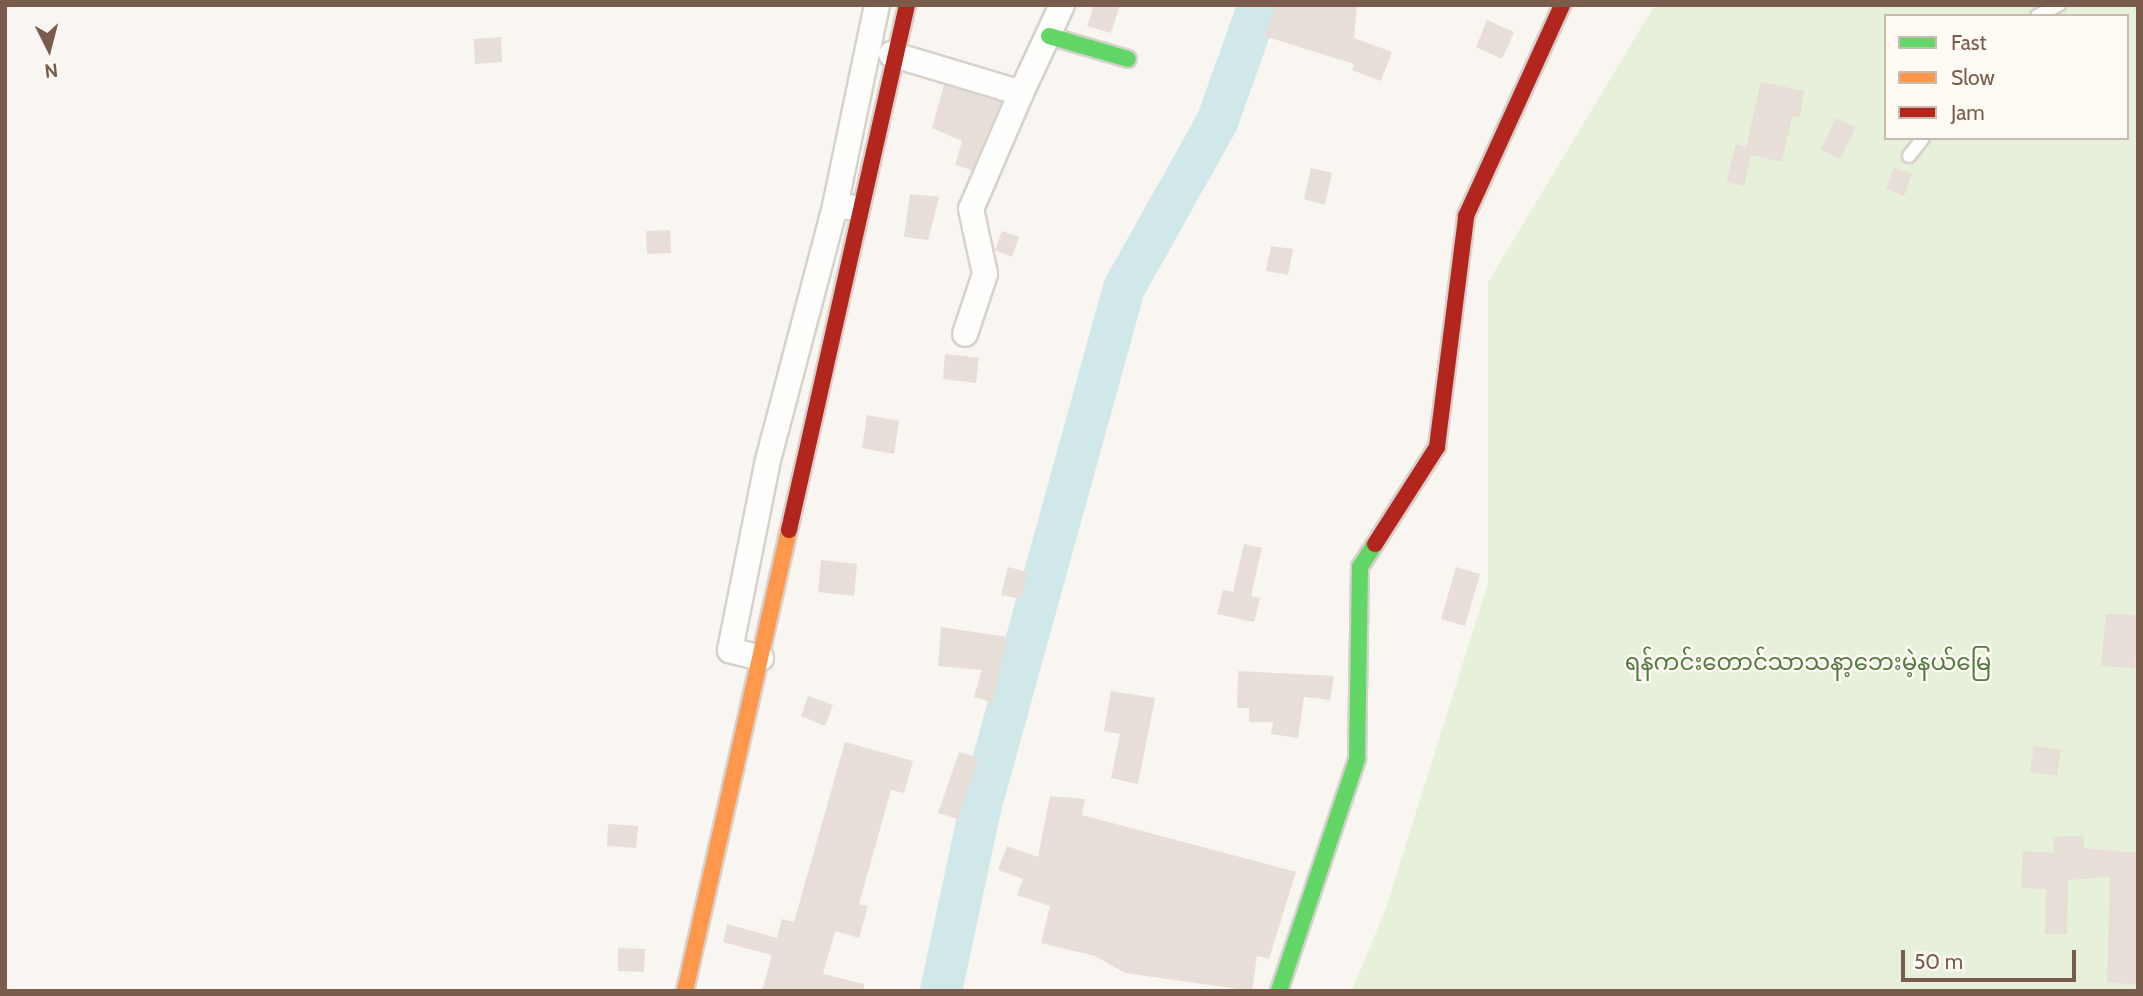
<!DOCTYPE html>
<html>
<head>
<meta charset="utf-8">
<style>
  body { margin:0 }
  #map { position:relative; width:2143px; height:996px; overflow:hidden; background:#f9f5f0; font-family:Cabin,"Noto Sans Myanmar",sans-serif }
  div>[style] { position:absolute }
  .green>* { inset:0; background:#e7f0db }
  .river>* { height:42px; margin:-21px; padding:0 21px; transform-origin:21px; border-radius:21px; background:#d0e8ea }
  .building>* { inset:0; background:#e6ded7 }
  .roads { filter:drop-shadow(2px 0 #d7d1cb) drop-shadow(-2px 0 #d7d1cb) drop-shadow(0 2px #d7d1cb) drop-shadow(0 -2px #d7d1cb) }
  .lane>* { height:12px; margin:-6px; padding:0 6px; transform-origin:6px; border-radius:6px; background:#fefefd }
  .street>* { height:24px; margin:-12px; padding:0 12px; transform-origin:12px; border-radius:12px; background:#fefefd }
  .fast>* { height:16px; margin:-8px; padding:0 8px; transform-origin:8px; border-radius:8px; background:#63d668 }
  .slow>* { height:16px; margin:-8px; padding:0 8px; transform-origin:8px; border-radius:8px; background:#ff974d }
  .jam>* { height:16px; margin:-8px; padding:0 8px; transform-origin:8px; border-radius:8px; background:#b3261e }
  span { translate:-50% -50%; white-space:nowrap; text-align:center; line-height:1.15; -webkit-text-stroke:5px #fffaf3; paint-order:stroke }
  .park-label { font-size:23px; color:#537a41 }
  .frame { position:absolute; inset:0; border:7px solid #7a5c4d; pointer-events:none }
  .legend { position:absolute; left:1884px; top:14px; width:245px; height:126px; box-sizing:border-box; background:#fffaf3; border:2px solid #cabbb1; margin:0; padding:9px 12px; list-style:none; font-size:21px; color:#7a5c4d }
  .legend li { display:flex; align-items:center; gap:14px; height:35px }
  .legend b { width:35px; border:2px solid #cabbb1 }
  .north { position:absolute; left:14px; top:14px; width:70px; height:70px; -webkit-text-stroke:5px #fffaf3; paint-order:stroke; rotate:174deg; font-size:19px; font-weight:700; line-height:28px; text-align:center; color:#7a5c4d }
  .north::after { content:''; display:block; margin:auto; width:24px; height:32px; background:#7a5c4d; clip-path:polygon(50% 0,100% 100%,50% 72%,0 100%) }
  .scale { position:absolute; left:1901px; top:950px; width:175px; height:32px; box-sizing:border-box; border:4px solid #7a5c4d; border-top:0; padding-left:9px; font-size:21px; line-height:24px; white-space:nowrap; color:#7a5c4d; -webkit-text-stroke:5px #fffaf3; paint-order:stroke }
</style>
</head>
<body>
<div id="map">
  <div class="green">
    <i style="clip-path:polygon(evenodd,1655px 5px,2138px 5px,2138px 991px,1352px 991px,1386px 908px,1488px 583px,1488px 282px,1655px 5px,1886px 16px,2127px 16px,2127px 138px,1886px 138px,1886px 16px)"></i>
  </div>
  <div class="river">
    <i style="left:941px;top:991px;width:190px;rotate:-77.9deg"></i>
    <i style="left:981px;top:805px;width:536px;rotate:-74.54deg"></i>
    <i style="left:1124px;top:288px;width:190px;rotate:-60.7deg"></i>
    <i style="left:1217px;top:122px;width:124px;rotate:-70.3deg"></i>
  </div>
  <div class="building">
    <i style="clip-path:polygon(1094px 5px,1120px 5px,1111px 33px,1087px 26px)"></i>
    <i style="clip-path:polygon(1276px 5px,1357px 5px,1354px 38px,1392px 52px,1381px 81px,1352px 70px,1354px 64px,1264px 36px)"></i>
    <i style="clip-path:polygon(1487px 20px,1514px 32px,1502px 59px,1476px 47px)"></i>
    <i style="clip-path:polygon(501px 37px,502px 62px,475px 64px,474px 39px)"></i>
    <i style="clip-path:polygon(1761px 82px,1804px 91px,1800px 117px,1792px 116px,1782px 162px,1751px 155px,1744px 186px,1726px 182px,1736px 144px,1746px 147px)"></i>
    <i style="clip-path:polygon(944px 85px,1001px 102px,972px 170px,955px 165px,962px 141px,932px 128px)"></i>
    <i style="clip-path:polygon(1836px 118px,1856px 127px,1840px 159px,1821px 149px)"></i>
    <i style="clip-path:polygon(1311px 168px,1332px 173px,1325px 205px,1304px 199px)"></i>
    <i style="clip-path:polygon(1894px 168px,1912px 174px,1904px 196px,1886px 189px)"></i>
    <i style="clip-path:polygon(910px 194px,939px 197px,928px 240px,904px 237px)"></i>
    <i style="clip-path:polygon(670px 230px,671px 253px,647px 254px,646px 231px)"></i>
    <i style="clip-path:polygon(1002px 231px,1019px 237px,1012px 257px,995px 250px)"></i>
    <i style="clip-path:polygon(1271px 246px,1293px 249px,1288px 275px,1266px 271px)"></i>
    <i style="clip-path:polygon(945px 354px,979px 358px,976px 383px,943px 379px)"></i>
    <i style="clip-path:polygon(867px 415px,899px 421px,894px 454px,862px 448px)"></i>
    <i style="clip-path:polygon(1244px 544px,1262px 548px,1251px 596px,1260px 598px,1254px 622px,1217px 614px,1223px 590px,1233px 592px)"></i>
    <i style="clip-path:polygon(821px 560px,857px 564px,854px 596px,818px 592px)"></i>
    <i style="clip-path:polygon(1008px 567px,1028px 572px,1021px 599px,1001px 595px)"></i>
    <i style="clip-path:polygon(1456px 567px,1480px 574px,1465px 626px,1441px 619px)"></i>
    <i style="clip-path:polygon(2106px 614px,2138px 615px,2135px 668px,2101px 666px)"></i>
    <i style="clip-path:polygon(941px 627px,1007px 637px,993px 703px,974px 697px,982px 670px,938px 666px)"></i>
    <i style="clip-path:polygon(1238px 671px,1334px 676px,1330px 700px,1304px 697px,1298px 738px,1271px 734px,1273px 722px,1249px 722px,1249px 708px,1237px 708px)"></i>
    <i style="clip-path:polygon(1111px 691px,1155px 698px,1138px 784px,1111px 778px,1120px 734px,1104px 731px)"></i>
    <i style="clip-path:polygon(808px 696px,833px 705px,825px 726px,801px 716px)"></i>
    <i style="clip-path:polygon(845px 742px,913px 761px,904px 793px,891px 790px,859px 904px,868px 906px,859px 938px,835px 931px,823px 974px,864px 984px,864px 991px,762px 991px,772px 955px,723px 942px,727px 924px,777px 938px,782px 919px,794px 922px)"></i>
    <i style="clip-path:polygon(2034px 746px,2061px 750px,2057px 776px,2030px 772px)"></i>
    <i style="clip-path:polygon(959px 752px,979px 758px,958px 819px,938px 813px)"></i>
    <i style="clip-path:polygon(1050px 796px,1085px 799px,1082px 815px,1296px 872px,1269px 959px,1257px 956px,1252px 991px,1125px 973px,1095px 956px,1041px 943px,1050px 906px,1017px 895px,1023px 879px,998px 870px,1007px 846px,1038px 857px)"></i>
    <i style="clip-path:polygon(608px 824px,638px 826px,636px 848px,607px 846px)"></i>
    <i style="clip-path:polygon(2083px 836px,2084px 848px,2138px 853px,2138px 985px,2107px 982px,2110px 877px,2068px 880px,2067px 934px,2045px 934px,2046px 889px,2021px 888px,2023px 851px,2054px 853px,2053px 837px)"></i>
    <i style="clip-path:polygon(618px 948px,645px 949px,644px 972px,618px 971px)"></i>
  </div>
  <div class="roads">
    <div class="lane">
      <i style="left:2037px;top:16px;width:25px;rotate:-27deg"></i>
      <i style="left:1909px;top:156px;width:23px;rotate:-52deg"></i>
    </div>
    <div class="street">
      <i style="left:891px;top:54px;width:136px;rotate:16.7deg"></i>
      <i style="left:1021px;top:93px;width:126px;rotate:113.3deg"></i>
      <i style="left:971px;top:209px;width:66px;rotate:77.8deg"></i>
      <i style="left:985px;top:274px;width:63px;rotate:108.4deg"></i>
      <i style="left:1021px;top:93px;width:97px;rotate:-65deg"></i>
      <i style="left:849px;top:207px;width:14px;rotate:-176deg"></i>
      <i style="left:835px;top:206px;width:205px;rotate:-78.2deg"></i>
      <i style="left:761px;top:658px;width:32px;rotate:-166deg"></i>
      <i style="left:730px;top:650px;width:190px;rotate:-78.7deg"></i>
      <i style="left:767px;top:464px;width:267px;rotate:-75.2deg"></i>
    </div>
    <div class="fast">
      <i style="left:1049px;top:36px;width:82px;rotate:16.2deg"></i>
      <i style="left:1279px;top:991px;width:245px;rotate:-71.4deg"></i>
      <i style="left:1357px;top:759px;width:192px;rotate:-89.1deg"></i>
      <i style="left:1360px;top:567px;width:27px;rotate:-57deg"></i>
    </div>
    <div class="slow">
      <i style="left:685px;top:991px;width:473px;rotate:-77.3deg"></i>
    </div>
    <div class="jam">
      <i style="left:789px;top:530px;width:538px;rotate:-77.33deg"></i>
      <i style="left:1375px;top:544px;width:115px;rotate:-57.4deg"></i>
      <i style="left:1437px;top:447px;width:233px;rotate:-82.8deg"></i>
      <i style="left:1466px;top:216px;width:232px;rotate:-65.5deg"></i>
    </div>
  </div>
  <div class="park-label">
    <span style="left:1808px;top:662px">ရန်ကင်းတောင်သာသနာ့ဘေးမဲ့နယ်မြေ</span>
  </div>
  <div class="frame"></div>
  <ul class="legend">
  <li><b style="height:9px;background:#63d668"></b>Fast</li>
  <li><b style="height:9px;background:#ff974d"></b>Slow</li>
  <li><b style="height:9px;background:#b3261e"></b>Jam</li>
  </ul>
  <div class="north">N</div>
  <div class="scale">50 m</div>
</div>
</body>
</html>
